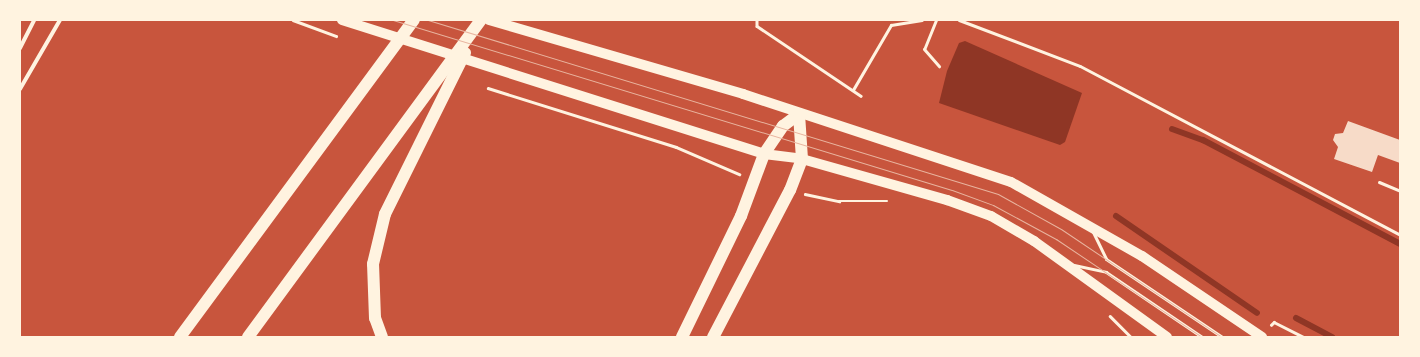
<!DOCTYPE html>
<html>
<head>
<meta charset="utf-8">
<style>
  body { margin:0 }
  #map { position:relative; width:1420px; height:357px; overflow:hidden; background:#c8553d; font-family:Commissioner,sans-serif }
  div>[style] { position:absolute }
  .water>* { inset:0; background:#8f3625 }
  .stream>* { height:6px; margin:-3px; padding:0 3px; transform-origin:3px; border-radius:3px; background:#8f3625 }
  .building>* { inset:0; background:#f7dbc8 }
  .path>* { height:2.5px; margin:-1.25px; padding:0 1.25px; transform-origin:1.25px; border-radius:1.25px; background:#fff3e0 }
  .service>* { height:3px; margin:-1.5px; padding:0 1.5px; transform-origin:1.5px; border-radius:1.5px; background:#fff3e0 }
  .minor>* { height:4px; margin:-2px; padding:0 2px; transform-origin:2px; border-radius:2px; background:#fff3e0 }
  .primary>* { height:10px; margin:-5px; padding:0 5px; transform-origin:5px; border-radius:5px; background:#fff3e0 }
  .motorway>* { height:12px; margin:-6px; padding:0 6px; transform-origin:6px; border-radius:6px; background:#fff3e0 }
  .tram>* { height:1px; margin:-0.5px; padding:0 0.5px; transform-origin:0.5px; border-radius:0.5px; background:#e9b49f }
  span { translate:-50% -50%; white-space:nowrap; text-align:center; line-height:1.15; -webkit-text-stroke:3px #fff3e0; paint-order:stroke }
  .frame { position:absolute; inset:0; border:21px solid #fff3e0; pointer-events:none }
</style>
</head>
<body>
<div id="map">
  <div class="water">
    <i style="clip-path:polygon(965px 41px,1082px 93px,1065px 142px,1060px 145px,939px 103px,947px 71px,959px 43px)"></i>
  </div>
  <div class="stream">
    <i style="left:1172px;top:129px;width:33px;rotate:20deg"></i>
    <i style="left:1203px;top:140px;width:223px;rotate:27.8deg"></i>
    <i style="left:1116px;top:216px;width:171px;rotate:34.5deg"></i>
    <i style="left:1296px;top:318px;width:41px;rotate:27.8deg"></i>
  </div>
  <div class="building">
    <i style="clip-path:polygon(1348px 121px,1400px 140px,1400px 163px,1378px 155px,1372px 172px,1334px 159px,1338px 147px,1333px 140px,1335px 134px,1343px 133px)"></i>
  </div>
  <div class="path">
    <i style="left:293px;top:20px;width:46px;rotate:20.4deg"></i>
    <i style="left:757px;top:20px;width:6px;rotate:90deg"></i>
    <i style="left:757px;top:26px;width:125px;rotate:33.9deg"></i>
    <i style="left:488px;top:88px;width:197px;rotate:17.4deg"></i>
    <i style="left:676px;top:147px;width:69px;rotate:23.2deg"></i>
    <i style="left:853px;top:90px;width:75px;rotate:-59.7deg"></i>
    <i style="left:891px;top:25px;width:31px;rotate:-9deg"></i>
    <i style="left:805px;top:194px;width:35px;rotate:12deg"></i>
    <i style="left:839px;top:201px;width:48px"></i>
    <i style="left:1110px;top:316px;width:30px;rotate:45deg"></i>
    <i style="left:1271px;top:325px;width:4px;rotate:-45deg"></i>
    <i style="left:1274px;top:322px;width:33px;rotate:27deg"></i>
  </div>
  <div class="service">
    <i style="left:936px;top:20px;width:31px;rotate:112deg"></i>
    <i style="left:924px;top:49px;width:23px;rotate:49deg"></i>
    <i style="left:959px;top:20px;width:129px;rotate:20.8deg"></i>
    <i style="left:1080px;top:66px;width:362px;rotate:27.8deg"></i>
    <i style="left:1379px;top:182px;width:23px;rotate:23deg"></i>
    <i style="left:1093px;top:232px;width:30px;rotate:64deg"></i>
    <i style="left:1106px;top:259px;width:140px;rotate:33.9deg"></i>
    <i style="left:1074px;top:265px;width:33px;rotate:12deg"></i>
    <i style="left:1106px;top:272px;width:116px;rotate:34.1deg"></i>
    <i style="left:1400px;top:329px;width:1px;rotate:-90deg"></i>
  </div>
  <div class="minor">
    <i style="left:20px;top:48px;width:31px;rotate:-63deg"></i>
    <i style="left:20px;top:89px;width:80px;rotate:-59.9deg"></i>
  </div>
  <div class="primary">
    <i style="left:342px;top:20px;width:443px;rotate:17.6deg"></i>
    <i style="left:764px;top:154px;width:38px;rotate:7deg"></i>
    <i style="left:802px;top:159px;width:151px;rotate:15.8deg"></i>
    <i style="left:947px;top:200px;width:47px;rotate:20deg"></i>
    <i style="left:991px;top:216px;width:50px;rotate:30.2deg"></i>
    <i style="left:1034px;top:241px;width:164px;rotate:35.8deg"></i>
    <i style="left:489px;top:20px;width:265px;rotate:16.2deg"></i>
    <i style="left:743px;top:94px;width:282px;rotate:18.2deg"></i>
    <i style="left:1011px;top:182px;width:150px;rotate:29.5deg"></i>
    <i style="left:1142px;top:256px;width:145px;rotate:34deg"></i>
  </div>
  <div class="motorway">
    <i style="left:180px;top:337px;width:394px;rotate:-53.6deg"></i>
    <i style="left:248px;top:337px;width:393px;rotate:-53.7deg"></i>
    <i style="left:382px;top:337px;width:20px;rotate:-110deg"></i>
    <i style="left:375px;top:318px;width:54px;rotate:-92.1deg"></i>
    <i style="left:373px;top:264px;width:51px;rotate:-76.5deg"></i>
    <i style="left:385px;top:214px;width:180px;rotate:-63.6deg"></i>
    <i style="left:682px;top:337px;width:135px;rotate:-64deg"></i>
    <i style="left:741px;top:216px;width:66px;rotate:-69.6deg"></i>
    <i style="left:764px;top:154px;width:34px;rotate:-56deg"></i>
    <i style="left:783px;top:126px;width:20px;rotate:-37deg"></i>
    <i style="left:799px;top:114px;width:45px;rotate:86.2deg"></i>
    <i style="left:802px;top:159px;width:33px;rotate:111deg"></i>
    <i style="left:790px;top:190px;width:166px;rotate:117.6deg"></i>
  </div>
  <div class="tram">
    <i style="left:393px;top:20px;width:584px;rotate:16.92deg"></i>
    <i style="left:952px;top:190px;width:44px;rotate:20.1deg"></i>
    <i style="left:993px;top:205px;width:72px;rotate:28.4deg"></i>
    <i style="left:1056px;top:239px;width:176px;rotate:33.9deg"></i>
    <i style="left:428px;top:20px;width:596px;rotate:16.98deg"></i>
    <i style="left:998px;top:194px;width:72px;rotate:29.1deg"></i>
    <i style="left:1061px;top:229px;width:194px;rotate:33.9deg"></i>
  </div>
  <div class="frame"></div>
</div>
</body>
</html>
